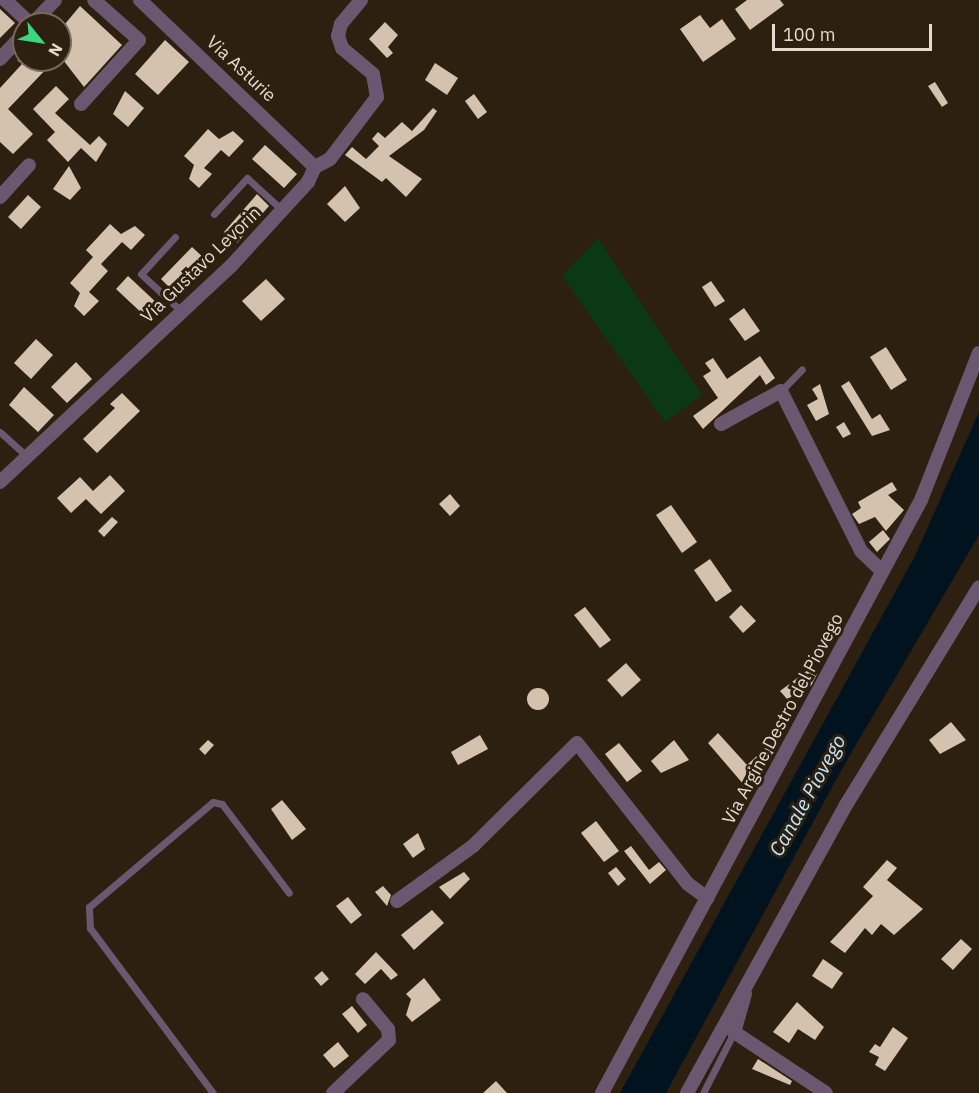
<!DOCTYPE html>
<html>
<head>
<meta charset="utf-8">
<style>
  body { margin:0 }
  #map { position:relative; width:979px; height:1093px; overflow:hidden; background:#2d2010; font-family:"IBM Plex Sans",sans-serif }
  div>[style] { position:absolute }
  .green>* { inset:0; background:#0b3817 }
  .water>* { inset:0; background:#00131f }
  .building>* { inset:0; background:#d4c2ae }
  .round { border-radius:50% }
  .lane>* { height:7px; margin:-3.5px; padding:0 3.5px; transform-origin:3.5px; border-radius:3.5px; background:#6b576f }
  .street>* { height:14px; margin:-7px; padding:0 7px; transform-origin:7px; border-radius:7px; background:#6b576f }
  span { translate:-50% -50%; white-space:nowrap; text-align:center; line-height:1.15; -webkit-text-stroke:6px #2d2010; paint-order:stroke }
  .street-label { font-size:18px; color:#e3dad0 }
  .water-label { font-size:20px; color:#bfe8ff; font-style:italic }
  .north { position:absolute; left:12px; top:12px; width:60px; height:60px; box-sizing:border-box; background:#2d2010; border:2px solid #766a5d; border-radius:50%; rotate:120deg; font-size:16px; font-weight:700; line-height:24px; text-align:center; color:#e3dad0 }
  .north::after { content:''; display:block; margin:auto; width:21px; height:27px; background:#37d880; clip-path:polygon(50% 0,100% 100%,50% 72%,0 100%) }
  .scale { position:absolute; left:772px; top:24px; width:160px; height:27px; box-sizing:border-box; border:3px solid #e3dad0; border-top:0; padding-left:8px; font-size:18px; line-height:21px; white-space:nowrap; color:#e3dad0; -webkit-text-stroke:4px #2d2010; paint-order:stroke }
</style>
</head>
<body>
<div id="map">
  <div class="green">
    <i style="clip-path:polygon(598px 238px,702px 395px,665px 422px,562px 276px)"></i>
  </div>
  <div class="water">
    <i style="clip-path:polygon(979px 412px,979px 535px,843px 767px,666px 1093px,620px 1093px,915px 556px)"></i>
  </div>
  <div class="building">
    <i style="clip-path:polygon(747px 0,780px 0,784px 5px,750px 30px,735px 9px)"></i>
    <i style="clip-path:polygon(80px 6px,122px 45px,84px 87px,60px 56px,60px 30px)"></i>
    <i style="clip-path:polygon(0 9px,15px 23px,0 38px)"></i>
    <i style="clip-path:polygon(700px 15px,710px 28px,722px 19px,736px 39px,703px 62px,680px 29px)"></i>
    <i style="clip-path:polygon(385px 22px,398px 35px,388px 47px,393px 53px,387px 58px,369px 39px)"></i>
    <i style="clip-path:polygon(165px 40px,189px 62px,158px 95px,135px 74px)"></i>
    <i style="clip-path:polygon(17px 60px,51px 64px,8px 109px,33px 134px,13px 154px,0 142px,0 88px,22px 64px)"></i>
    <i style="clip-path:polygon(435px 63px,458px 78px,447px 95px,425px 80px)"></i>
    <i style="clip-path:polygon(935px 82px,948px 103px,942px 107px,928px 86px)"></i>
    <i style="clip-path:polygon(56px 86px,69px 99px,55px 113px,90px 145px,99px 136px,107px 144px,96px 162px,81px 148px,68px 162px,47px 140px,55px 132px,33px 109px)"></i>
    <i style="clip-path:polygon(125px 91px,144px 108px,128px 127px,113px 114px)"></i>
    <i style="clip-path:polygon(474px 94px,487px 112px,478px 119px,465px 101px)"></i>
    <i style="clip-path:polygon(433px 108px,437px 111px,424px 130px,389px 156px,422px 179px,406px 197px,386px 178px,382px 182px,345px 155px,352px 147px,366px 159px,379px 146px,372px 139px,378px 132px,385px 138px,402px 122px,412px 131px)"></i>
    <i style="clip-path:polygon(208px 129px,219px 139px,233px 131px,244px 141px,229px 157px,221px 150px,204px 168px,212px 174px,199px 188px,189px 179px,194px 165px,184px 156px)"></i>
    <i style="clip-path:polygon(265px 145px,297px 174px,284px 188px,252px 159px)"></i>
    <i style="clip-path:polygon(69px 166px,81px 188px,70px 200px,53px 189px)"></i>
    <i style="clip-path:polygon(345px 186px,360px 208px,345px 222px,327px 204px)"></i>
    <i style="clip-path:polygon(257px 194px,269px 206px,237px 243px,224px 232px)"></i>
    <i style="clip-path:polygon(28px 195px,41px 207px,21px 229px,8px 217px)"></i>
    <i style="clip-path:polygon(110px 224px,121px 234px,135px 226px,145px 235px,131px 250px,122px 242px,101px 264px,108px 271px,89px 292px,99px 301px,84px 316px,74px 306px,80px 293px,70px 283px,93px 257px,86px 250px)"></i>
    <i style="clip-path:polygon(192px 247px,206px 260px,175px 293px,161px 279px)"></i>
    <i style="clip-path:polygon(128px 276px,159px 305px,147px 318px,116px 289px)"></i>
    <i style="clip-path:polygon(266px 279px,285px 299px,261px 321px,242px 301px)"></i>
    <i style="clip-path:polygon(711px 281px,725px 301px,715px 307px,702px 287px)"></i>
    <i style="clip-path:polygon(744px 308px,760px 331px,745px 341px,729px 319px)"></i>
    <i style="clip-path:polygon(36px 339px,53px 355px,31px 379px,14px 363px)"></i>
    <i style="clip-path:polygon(886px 347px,907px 380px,891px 390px,870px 357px)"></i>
    <i style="clip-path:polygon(760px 356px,775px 378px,766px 385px,760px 375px,703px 429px,693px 416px,718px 398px,703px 376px,711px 371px,705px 363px,713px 358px,727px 379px)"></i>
    <i style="clip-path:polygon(76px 362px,92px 379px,67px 403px,51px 387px)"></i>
    <i style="clip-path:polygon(849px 381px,872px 419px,880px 414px,890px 430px,872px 436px,841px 386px)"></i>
    <i style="clip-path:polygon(820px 384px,829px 414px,816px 421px,807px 405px,818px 399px,812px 389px)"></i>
    <i style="clip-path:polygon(24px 387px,54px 415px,38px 432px,9px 405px)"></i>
    <i style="clip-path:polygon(122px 393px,140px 411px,97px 453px,83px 439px,115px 408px,110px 404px)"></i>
    <i style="clip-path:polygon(844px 422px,851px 434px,843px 438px,836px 427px)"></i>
    <i style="clip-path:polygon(110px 475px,125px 491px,101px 514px,86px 499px,71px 513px,57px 498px,80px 477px,93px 491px)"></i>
    <i style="clip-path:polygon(892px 482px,897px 490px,888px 495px,904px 510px,886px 531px,875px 517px,859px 524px,852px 514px,861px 508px,858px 502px)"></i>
    <i style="clip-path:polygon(450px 494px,460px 506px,450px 516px,439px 504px)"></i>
    <i style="clip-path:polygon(671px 505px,697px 542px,682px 553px,656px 515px)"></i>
    <i style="clip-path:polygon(112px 517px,118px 522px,104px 537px,98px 531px)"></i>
    <i style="clip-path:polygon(883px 530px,890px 539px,877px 552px,869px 542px)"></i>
    <i style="clip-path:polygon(710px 559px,732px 591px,716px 602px,694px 570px)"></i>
    <i style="clip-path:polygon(741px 605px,756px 621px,743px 633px,729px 617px)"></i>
    <i style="clip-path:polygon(585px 607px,611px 640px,600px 648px,574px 615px)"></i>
    <i style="clip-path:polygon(626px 663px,641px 680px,622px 697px,607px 680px)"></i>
    <i style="clip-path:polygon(812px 667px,817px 674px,811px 686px,787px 699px,780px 691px)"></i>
    <i class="round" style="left:527px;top:688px;width:22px;height:22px"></i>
    <i style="clip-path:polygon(951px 722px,966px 740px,940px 754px,929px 740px)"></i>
    <i style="clip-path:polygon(718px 733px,747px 765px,770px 744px,776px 750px,744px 785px,708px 743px)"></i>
    <i style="clip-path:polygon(480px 735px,488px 749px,458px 765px,451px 752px)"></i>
    <i style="clip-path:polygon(208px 740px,214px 745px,205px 755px,199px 749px)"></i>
    <i style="clip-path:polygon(674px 740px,689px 760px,661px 773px,651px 761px)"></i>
    <i style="clip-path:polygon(619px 743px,642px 771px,627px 782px,605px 754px)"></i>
    <i style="clip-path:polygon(282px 800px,306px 829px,292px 840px,271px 809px)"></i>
    <i style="clip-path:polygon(596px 821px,619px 851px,604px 862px,581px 833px)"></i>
    <i style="clip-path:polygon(418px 833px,425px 849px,413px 858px,403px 844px)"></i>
    <i style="clip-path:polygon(631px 846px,649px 870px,659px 862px,666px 870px,650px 884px,624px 851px)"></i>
    <i style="clip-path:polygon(887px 860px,897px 868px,887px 880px,923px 909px,894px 935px,881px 924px,872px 935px,865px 928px,845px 953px,830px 942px,873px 896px,863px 887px)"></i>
    <i style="clip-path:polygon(616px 867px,626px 879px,618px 886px,608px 873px)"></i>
    <i style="clip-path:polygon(464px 872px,470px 879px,450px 899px,439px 887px)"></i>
    <i style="clip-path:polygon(383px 886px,391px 895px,387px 906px,375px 892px)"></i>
    <i style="clip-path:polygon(348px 897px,362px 915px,351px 924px,336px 906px)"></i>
    <i style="clip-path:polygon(432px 910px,444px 923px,414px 950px,401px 935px)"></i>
    <i style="clip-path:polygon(961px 939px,972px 949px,953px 970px,941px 959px)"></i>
    <i style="clip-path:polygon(376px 952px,398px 975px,391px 980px,381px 969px,365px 984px,355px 974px)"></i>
    <i style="clip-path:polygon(823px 959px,843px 973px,832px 989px,812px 976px)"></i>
    <i style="clip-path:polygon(322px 971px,329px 979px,321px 986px,314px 978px)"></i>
    <i style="clip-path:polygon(424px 978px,441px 1000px,412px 1022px,406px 1015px,411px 999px,406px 994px)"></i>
    <i style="clip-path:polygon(797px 1002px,824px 1027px,815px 1040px,798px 1029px,789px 1043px,773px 1032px)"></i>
    <i style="clip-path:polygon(352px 1006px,367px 1025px,358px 1033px,342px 1014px)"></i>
    <i style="clip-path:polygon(893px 1027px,908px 1038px,885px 1071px,875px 1065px,879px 1057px,869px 1052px,875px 1044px,880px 1047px)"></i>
    <i style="clip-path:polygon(338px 1042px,349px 1056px,334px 1068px,323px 1055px)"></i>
    <i style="clip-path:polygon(758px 1059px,792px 1081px,790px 1085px,752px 1069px)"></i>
    <i style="clip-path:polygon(496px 1081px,507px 1093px,483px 1093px)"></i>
  </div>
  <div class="lane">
    <i style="left:214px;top:214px;width:49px;rotate:-47.5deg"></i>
    <i style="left:247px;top:178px;width:47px;rotate:42.4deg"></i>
    <i style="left:175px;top:237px;width:50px;rotate:132.6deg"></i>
    <i style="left:141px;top:274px;width:54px;rotate:42.8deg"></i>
    <i style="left:781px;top:391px;width:30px;rotate:-46deg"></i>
    <i style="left:0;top:432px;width:36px;rotate:42deg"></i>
    <i style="left:213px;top:1093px;width:206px;rotate:-126.7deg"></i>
    <i style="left:90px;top:928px;width:21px;rotate:-93deg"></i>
    <i style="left:89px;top:907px;width:162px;rotate:-40.3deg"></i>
    <i style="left:213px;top:802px;width:9px;rotate:13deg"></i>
    <i style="left:222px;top:804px;width:111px;rotate:53deg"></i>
    <i style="left:703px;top:1093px;width:68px;rotate:-63.1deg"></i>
  </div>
  <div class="street">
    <i style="left:5px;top:0;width:35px;rotate:43deg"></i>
    <i style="left:140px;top:0;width:242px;rotate:43.7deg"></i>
    <i style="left:32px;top:24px;width:33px;rotate:-46deg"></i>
    <i style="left:0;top:59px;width:35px;rotate:-47deg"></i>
    <i style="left:81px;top:104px;width:86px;rotate:-47.8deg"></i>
    <i style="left:139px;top:40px;width:60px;rotate:-138.4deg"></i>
    <i style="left:315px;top:167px;width:17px;rotate:-28deg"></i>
    <i style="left:330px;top:159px;width:78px;rotate:-52.8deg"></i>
    <i style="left:377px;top:97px;width:23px;rotate:-100deg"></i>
    <i style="left:373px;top:74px;width:40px;rotate:-140deg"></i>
    <i style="left:342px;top:48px;width:13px;rotate:-108deg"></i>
    <i style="left:338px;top:36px;width:12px;rotate:-76deg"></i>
    <i style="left:341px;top:24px;width:31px;rotate:-50deg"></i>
    <i style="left:0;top:197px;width:43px;rotate:-47.8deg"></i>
    <i style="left:721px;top:424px;width:68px;rotate:-28.8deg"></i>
    <i style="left:781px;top:391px;width:179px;rotate:63.4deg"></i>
    <i style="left:861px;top:551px;width:29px;rotate:44deg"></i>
    <i style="left:0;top:482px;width:316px;rotate:-43.1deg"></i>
    <i style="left:231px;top:266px;width:114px;rotate:-47.5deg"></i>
    <i style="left:308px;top:182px;width:17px;rotate:-65deg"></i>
    <i style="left:397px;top:901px;width:94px;rotate:-35.9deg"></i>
    <i style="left:473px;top:846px;width:146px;rotate:-44.7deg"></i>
    <i style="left:577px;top:743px;width:179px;rotate:51.8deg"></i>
    <i style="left:688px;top:884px;width:24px;rotate:36deg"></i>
    <i style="left:745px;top:994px;width:40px;rotate:106deg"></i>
    <i style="left:734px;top:1032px;width:110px;rotate:33.5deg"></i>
    <i style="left:333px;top:1093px;width:77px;rotate:-43.4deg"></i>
    <i style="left:389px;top:1040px;width:11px;rotate:-95deg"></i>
    <i style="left:388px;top:1029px;width:39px;rotate:-130deg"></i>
    <i style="left:602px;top:1093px;width:673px;rotate:-61.72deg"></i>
    <i style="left:921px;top:500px;width:158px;rotate:-68.5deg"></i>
    <i style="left:687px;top:1093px;width:329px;rotate:-61.1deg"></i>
    <i style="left:846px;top:805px;width:255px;rotate:-58.6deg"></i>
  </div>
  <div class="street-label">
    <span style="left:241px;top:69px;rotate:43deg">Via Asturie</span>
    <span style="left:201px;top:265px;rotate:-44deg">Via Gustavo Levorin</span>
    <span style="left:783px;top:719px;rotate:-62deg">Via Argine Destro del Piovego</span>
  </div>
  <div class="water-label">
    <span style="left:807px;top:795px;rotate:-61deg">Canale Piovego</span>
  </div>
  <div class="north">N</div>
  <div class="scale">100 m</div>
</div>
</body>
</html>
